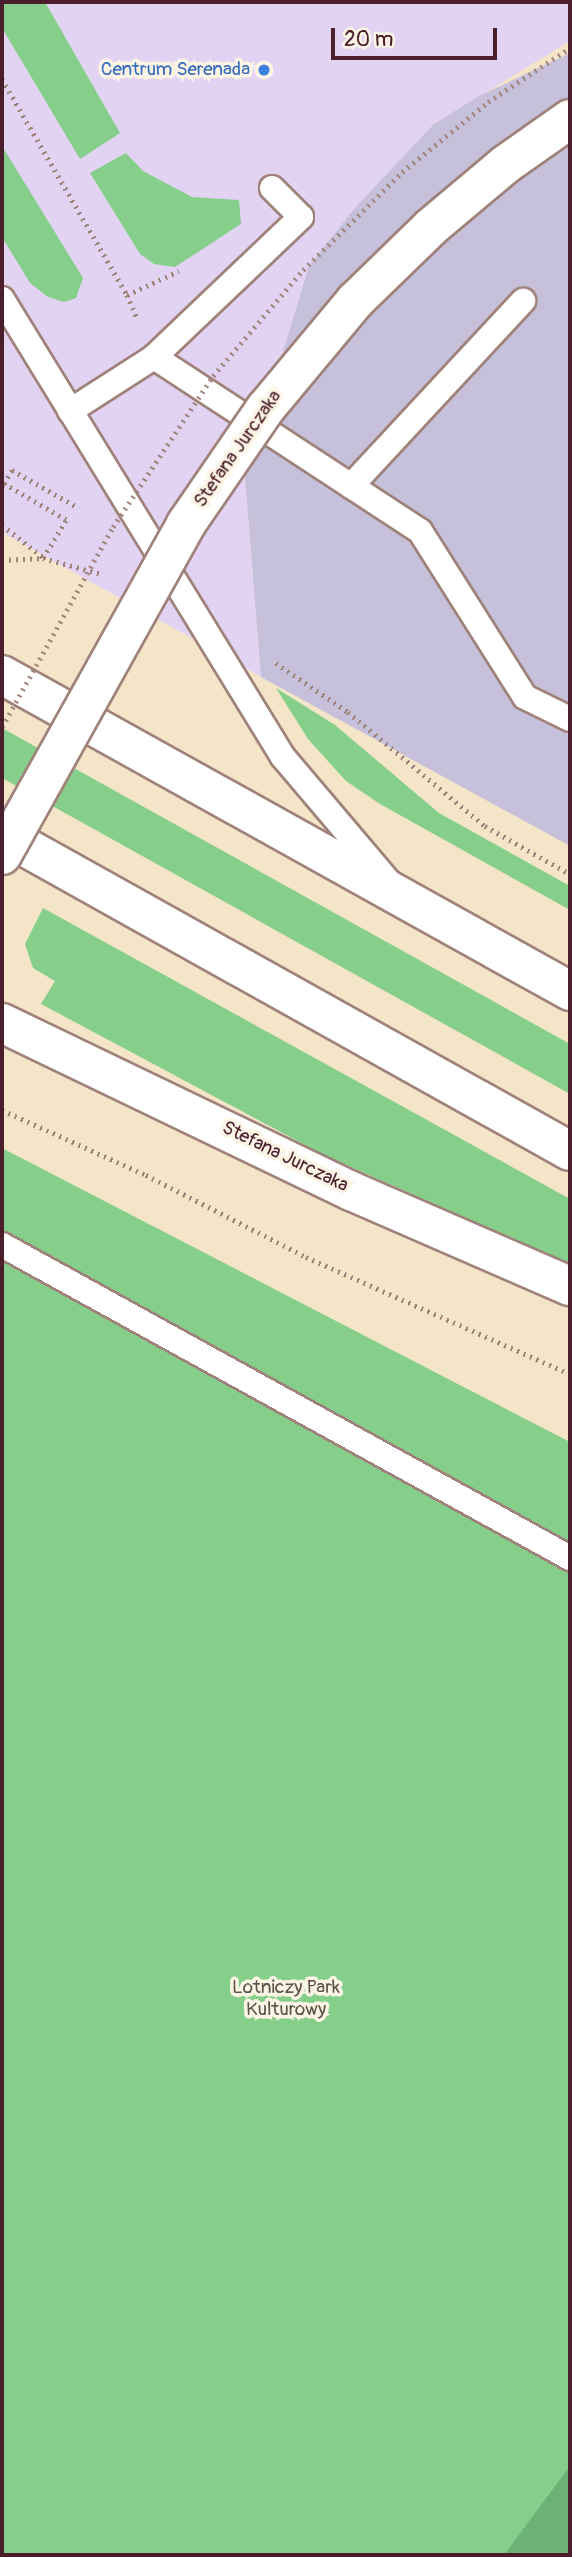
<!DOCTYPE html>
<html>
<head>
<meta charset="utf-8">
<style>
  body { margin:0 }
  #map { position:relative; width:572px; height:2557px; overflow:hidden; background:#f4e5c9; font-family:Pangolin,sans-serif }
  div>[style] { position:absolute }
  .built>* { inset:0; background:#e3d3f2 }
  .industrial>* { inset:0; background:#c6c0da }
  .green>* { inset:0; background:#86cf8b }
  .forest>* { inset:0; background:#6cb277 }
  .path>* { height:4.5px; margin-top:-2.25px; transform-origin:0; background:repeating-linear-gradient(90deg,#9f827a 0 2px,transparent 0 7px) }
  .roads { filter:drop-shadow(2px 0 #9f827a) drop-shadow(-2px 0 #9f827a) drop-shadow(0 2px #9f827a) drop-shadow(0 -2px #9f827a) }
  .lane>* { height:24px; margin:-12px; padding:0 12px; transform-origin:12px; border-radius:12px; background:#fff }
  .secondary>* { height:38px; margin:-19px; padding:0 19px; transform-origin:19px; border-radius:19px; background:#fff }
  .primary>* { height:38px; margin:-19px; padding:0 19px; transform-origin:19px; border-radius:19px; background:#fff }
  .path-bridge>* { height:4.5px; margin-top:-2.25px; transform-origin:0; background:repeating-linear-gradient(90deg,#9f827a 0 2px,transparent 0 7px) }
  .bridges { filter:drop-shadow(2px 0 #9f827a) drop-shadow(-2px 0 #9f827a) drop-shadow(0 2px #9f827a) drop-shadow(0 -2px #9f827a) }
  .secondary-bridge>* { height:38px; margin:-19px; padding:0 19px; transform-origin:19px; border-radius:19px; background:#fff }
  .dots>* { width:19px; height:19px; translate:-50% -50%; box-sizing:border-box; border:4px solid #fcf5e5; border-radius:50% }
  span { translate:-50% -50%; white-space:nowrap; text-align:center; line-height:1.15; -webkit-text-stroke:7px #fcf5e5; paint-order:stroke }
  .shop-label { font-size:19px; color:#366cbe }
  .right { translate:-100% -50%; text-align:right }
  .street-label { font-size:19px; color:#4a1f2b }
  .park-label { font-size:19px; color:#5c5448 }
  .frame { position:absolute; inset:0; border:4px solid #4a1f2b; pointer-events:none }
  .scale { position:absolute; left:331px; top:28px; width:166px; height:32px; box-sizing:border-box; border:4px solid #4a1f2b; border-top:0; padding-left:9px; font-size:21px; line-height:24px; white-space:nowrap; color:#4a1f2b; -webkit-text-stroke:5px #fcf5e5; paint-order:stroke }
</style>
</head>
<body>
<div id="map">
  <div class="built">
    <i style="clip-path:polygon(2px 2px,570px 2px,570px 41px,433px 125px,245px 477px,261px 677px,2px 532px)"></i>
  </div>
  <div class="industrial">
    <i style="clip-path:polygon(570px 53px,570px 846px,261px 677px,245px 477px,309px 266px,354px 209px,433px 125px,477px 97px)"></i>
  </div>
  <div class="green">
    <i style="clip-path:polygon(2px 2px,45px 2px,120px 133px,80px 159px,2px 28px)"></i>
    <i style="clip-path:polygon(2px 146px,83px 278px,76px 298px,64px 302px,48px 297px,30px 283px,2px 237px)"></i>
    <i style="clip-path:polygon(126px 153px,143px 171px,192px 197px,239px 200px,241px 224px,175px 267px,154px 264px,140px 254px,90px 173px)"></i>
    <i style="clip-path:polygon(276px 688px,335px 725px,439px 813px,570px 886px,570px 910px,380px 804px,346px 781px,308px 739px)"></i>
    <i style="clip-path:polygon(2px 728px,570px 1044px,570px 1094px,2px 778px)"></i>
    <i style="clip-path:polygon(43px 908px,570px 1199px,570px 1265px,322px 1154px,41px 1004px,55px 981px,33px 968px,25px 944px)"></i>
    <i style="clip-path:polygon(2px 1148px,570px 1442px,570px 2555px,2px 2555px)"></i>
  </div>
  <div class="forest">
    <i style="clip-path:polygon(570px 2466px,570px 2555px,504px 2555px)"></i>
  </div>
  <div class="path">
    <i style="left:2px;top:79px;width:250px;rotate:59.9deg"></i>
    <i style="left:127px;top:295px;width:57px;rotate:-24.8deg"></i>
    <i style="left:127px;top:295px;width:24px;rotate:66deg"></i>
    <i style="left:2px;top:525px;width:52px;rotate:38deg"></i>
    <i style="left:43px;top:558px;width:44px;rotate:-58.8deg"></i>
    <i style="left:66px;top:520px;width:72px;rotate:-149.9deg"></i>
    <i style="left:4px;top:484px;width:16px;rotate:-60deg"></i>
    <i style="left:12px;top:470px;width:77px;rotate:29.6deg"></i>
    <i style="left:2px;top:560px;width:41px;rotate:-2.8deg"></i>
    <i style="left:43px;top:558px;width:60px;rotate:15.4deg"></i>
    <i style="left:276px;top:663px;width:87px;rotate:34.2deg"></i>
    <i style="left:348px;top:712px;width:178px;rotate:39.8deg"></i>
    <i style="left:485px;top:826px;width:98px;rotate:29.5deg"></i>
    <i style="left:2px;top:1110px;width:158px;rotate:24.3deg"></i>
    <i style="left:146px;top:1175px;width:180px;rotate:27.1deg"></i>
    <i style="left:306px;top:1257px;width:289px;rotate:23.9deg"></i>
  </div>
  <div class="roads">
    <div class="lane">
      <i style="left:2px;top:299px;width:537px;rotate:58.47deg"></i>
      <i style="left:283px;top:757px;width:162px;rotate:49.7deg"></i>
      <i style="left:154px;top:357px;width:318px;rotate:33.2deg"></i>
      <i style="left:420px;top:531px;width:196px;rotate:57.7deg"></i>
      <i style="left:525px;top:697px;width:50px;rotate:26.1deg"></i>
      <i style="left:70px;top:411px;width:100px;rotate:-32.7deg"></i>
      <i style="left:154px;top:357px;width:203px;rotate:-43.6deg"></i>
      <i style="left:301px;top:217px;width:41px;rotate:-135deg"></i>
      <i style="left:351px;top:486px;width:253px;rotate:-47.1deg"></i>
      <i style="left:2px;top:1245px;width:649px;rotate:28.86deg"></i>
    </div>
    <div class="secondary">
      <i style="left:2px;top:1023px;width:387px;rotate:25.7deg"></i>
      <i style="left:351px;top:1191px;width:239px;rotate:23.5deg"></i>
    </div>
    <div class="primary">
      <i style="left:2px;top:675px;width:650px;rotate:29.09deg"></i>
      <i style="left:2px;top:834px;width:650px;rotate:29.17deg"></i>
    </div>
  </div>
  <div class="path-bridge">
    <i style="left:2px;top:727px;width:229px;rotate:-61deg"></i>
    <i style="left:113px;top:527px;width:181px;rotate:-56.5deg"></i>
    <i style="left:213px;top:376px;width:139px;rotate:-49.7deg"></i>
    <i style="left:303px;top:270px;width:139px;rotate:-44.7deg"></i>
    <i style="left:402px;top:172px;width:111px;rotate:-39.1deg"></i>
    <i style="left:488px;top:102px;width:98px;rotate:-33.4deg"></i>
  </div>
  <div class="bridges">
    <div class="secondary-bridge">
      <i style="left:2px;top:855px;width:379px;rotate:-60.9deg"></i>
      <i style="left:186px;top:524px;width:140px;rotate:-55.5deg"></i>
      <i style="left:265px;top:409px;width:141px;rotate:-50.2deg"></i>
      <i style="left:355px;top:301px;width:106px;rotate:-44.2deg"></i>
      <i style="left:431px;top:227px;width:98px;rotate:-40deg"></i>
      <i style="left:506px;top:164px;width:78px;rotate:-35.1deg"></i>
    </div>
  </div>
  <div class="dots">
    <i style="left:264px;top:70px;background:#3f7fe0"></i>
  </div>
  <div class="shop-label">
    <span class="right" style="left:250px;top:70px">Centrum Serenada</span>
  </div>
  <div class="street-label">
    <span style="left:238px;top:449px;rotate:-55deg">Stefana Jurczaka</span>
    <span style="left:285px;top:1157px;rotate:26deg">Stefana Jurczaka</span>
  </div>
  <div class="park-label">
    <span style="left:286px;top:1999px">Lotniczy Park<br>Kulturowy</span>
  </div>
  <div class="frame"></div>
  <div class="scale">20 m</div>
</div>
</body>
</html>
